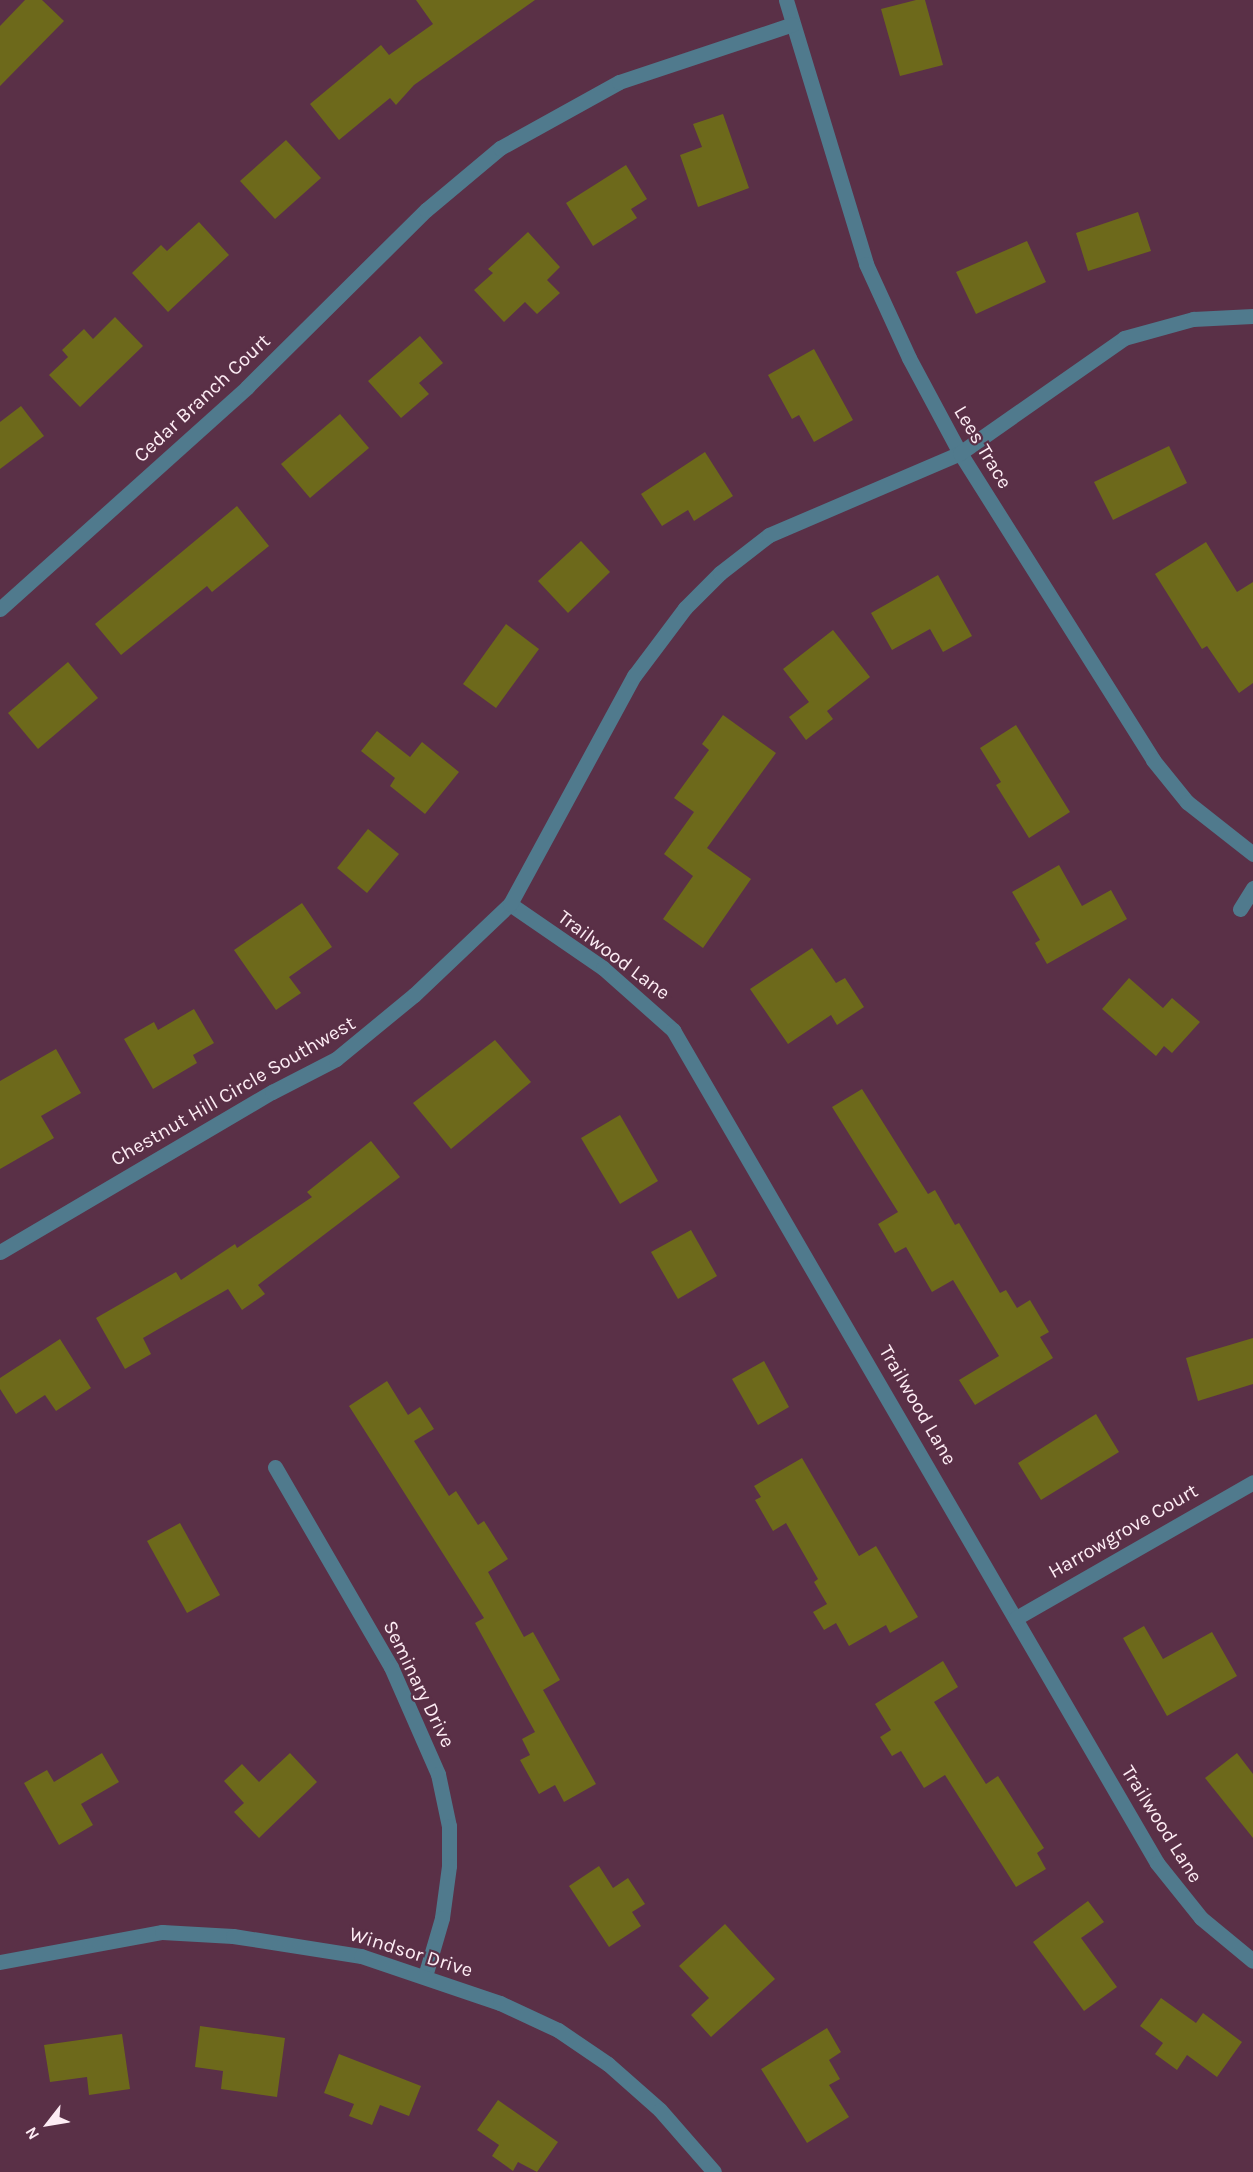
<!DOCTYPE html>
<html>
<head>
<meta charset="utf-8">
<style>
  body { margin:0 }
  #map { position:relative; width:1253px; height:2172px; overflow:hidden; background:#5a3047; font-family:Karla,sans-serif }
  div>[style] { position:absolute }
  .building>* { inset:0; background:#6d691b }
  .street>* { height:15px; margin:-7.5px; padding:0 7.5px; transform-origin:7.5px; border-radius:7.5px; background:#507a8d }
  span { translate:-50% -50%; white-space:nowrap; text-align:center; line-height:1.15; -webkit-text-stroke:4.5px #5a3047; paint-order:stroke }
  .street-label { font-size:20px; color:#fdecf4 }
  .north { position:absolute; left:18px; top:2094px; width:60px; height:60px; -webkit-text-stroke:4px #5a3047; paint-order:stroke; rotate:239deg; font-size:16px; font-weight:700; line-height:24px; text-align:center; color:#fdecf4 }
  .north::after { content:''; display:block; margin:auto; width:21px; height:27px; background:#fdecf4; clip-path:polygon(50% 0,100% 100%,50% 72%,0 100%) }
</style>
</head>
<body>
<div id="map">
  <div class="building">
    <i style="clip-path:polygon(25px 0,42px 0,64px 21px,0 86px,0 26px)"></i>
    <i style="clip-path:polygon(416px 0,535px 0,414px 85px,396px 105px,390px 98px,339px 140px,310px 104px,381px 45px,389px 55px,433px 24px)"></i>
    <i style="clip-path:polygon(916px 0,925px 0,943px 65px,900px 76px,881px 9px)"></i>
    <i style="clip-path:polygon(723px 114px,749px 188px,698px 207px,680px 155px,702px 147px,693px 124px)"></i>
    <i style="clip-path:polygon(286px 140px,321px 178px,275px 219px,240px 181px)"></i>
    <i style="clip-path:polygon(626px 165px,647px 199px,631px 209px,637px 218px,593px 246px,566px 203px)"></i>
    <i style="clip-path:polygon(1138px 212px,1151px 251px,1088px 271px,1076px 233px)"></i>
    <i style="clip-path:polygon(199px 222px,229px 255px,168px 312px,132px 273px,161px 245px,167px 251px)"></i>
    <i style="clip-path:polygon(528px 232px,560px 267px,547px 280px,560px 293px,537px 314px,525px 302px,504px 322px,474px 290px,493px 273px,488px 269px)"></i>
    <i style="clip-path:polygon(1027px 241px,1046px 282px,976px 314px,956px 272px)"></i>
    <i style="clip-path:polygon(115px 317px,143px 346px,80px 407px,49px 375px,68px 357px,62px 350px,84px 329px,93px 339px)"></i>
    <i style="clip-path:polygon(420px 336px,443px 363px,419px 383px,429px 394px,401px 418px,368px 381px)"></i>
    <i style="clip-path:polygon(814px 349px,853px 420px,814px 442px,799px 415px,792px 419px,768px 375px)"></i>
    <i style="clip-path:polygon(21px 406px,44px 436px,0 469px,0 422px)"></i>
    <i style="clip-path:polygon(340px 414px,369px 448px,310px 498px,281px 464px)"></i>
    <i style="clip-path:polygon(1169px 446px,1187px 483px,1113px 520px,1094px 482px)"></i>
    <i style="clip-path:polygon(705px 452px,733px 496px,694px 521px,688px 510px,662px 526px,641px 494px)"></i>
    <i style="clip-path:polygon(237px 506px,269px 546px,212px 592px,207px 586px,121px 655px,95px 624px)"></i>
    <i style="clip-path:polygon(581px 541px,610px 572px,568px 613px,538px 581px)"></i>
    <i style="clip-path:polygon(1206px 542px,1237px 592px,1253px 582px,1253px 683px,1239px 693px,1207px 646px,1202px 649px,1155px 574px)"></i>
    <i style="clip-path:polygon(938px 575px,972px 636px,943px 652px,930px 629px,892px 650px,871px 613px)"></i>
    <i style="clip-path:polygon(506px 624px,539px 649px,496px 708px,463px 684px)"></i>
    <i style="clip-path:polygon(833px 630px,870px 677px,827px 711px,833px 719px,806px 740px,789px 717px,809px 702px,783px 669px)"></i>
    <i style="clip-path:polygon(68px 662px,98px 698px,38px 749px,8px 713px)"></i>
    <i style="clip-path:polygon(723px 715px,776px 753px,707px 848px,751px 879px,703px 948px,663px 919px,693px 876px,664px 854px,694px 812px,674px 798px,709px 750px,702px 744px)"></i>
    <i style="clip-path:polygon(1016px 725px,1070px 812px,1029px 838px,996px 785px,1001px 782px,980px 748px)"></i>
    <i style="clip-path:polygon(377px 731px,410px 757px,422px 742px,459px 772px,425px 814px,390px 786px,395px 778px,361px 751px)"></i>
    <i style="clip-path:polygon(368px 829px,399px 854px,367px 893px,337px 868px)"></i>
    <i style="clip-path:polygon(1059px 865px,1082px 906px,1111px 890px,1127px 919px,1047px 964px,1035px 943px,1040px 940px,1012px 892px)"></i>
    <i style="clip-path:polygon(302px 903px,332px 947px,289px 977px,301px 993px,276px 1010px,234px 950px)"></i>
    <i style="clip-path:polygon(812px 948px,836px 983px,845px 978px,864px 1007px,837px 1025px,831px 1015px,788px 1044px,750px 989px)"></i>
    <i style="clip-path:polygon(1129px 978px,1163px 1008px,1172px 998px,1200px 1022px,1172px 1053px,1164px 1046px,1156px 1056px,1102px 1009px)"></i>
    <i style="clip-path:polygon(194px 1009px,214px 1043px,193px 1055px,197px 1063px,153px 1089px,124px 1039px,154px 1022px,158px 1030px)"></i>
    <i style="clip-path:polygon(495px 1040px,531px 1082px,451px 1149px,413px 1103px)"></i>
    <i style="clip-path:polygon(56px 1049px,81px 1093px,41px 1116px,54px 1138px,0 1169px,0 1081px)"></i>
    <i style="clip-path:polygon(862px 1089px,928px 1194px,935px 1190px,955px 1225px,959px 1223px,1000px 1293px,1006px 1290px,1017px 1308px,1030px 1300px,1049px 1332px,1040px 1337px,1053px 1358px,975px 1405px,959px 1380px,999px 1356px,953px 1280px,932px 1292px,906px 1247px,895px 1253px,878px 1224px,898px 1212px,832px 1107px)"></i>
    <i style="clip-path:polygon(620px 1115px,658px 1181px,620px 1204px,581px 1138px)"></i>
    <i style="clip-path:polygon(371px 1141px,400px 1177px,258px 1285px,265px 1294px,242px 1310px,228px 1289px,143px 1338px,151px 1354px,125px 1369px,96px 1318px,176px 1272px,181px 1280px,235px 1244px,237px 1248px,312px 1197px,307px 1192px)"></i>
    <i style="clip-path:polygon(691px 1230px,717px 1276px,678px 1299px,651px 1252px)"></i>
    <i style="clip-path:polygon(1253px 1338px,1253px 1384px,1198px 1401px,1186px 1358px)"></i>
    <i style="clip-path:polygon(60px 1339px,91px 1388px,56px 1411px,45px 1395px,16px 1414px,0 1389px,0 1378px)"></i>
    <i style="clip-path:polygon(764px 1361px,789px 1407px,758px 1425px,732px 1379px)"></i>
    <i style="clip-path:polygon(387px 1381px,408px 1415px,420px 1407px,434px 1429px,414px 1441px,449px 1496px,456px 1491px,478px 1525px,484px 1521px,508px 1559px,488px 1572px,524px 1637px,533px 1632px,560px 1680px,543px 1690px,596px 1784px,564px 1802px,555px 1785px,539px 1794px,520px 1760px,530px 1755px,522px 1739px,535px 1732px,475px 1623px,484px 1618px,349px 1406px)"></i>
    <i style="clip-path:polygon(1096px 1414px,1119px 1452px,1041px 1500px,1018px 1463px)"></i>
    <i style="clip-path:polygon(802px 1458px,859px 1556px,876px 1546px,918px 1617px,890px 1633px,886px 1625px,849px 1646px,836px 1623px,824px 1630px,813px 1612px,827px 1604px,814px 1582px,818px 1579px,786px 1523px,773px 1531px,755px 1500px,761px 1497px,754px 1486px)"></i>
    <i style="clip-path:polygon(180px 1523px,220px 1595px,187px 1613px,147px 1541px)"></i>
    <i style="clip-path:polygon(1144px 1626px,1163px 1659px,1212px 1632px,1237px 1676px,1167px 1716px,1123px 1638px)"></i>
    <i style="clip-path:polygon(943px 1661px,958px 1687px,934px 1702px,986px 1784px,998px 1776px,1044px 1848px,1037px 1853px,1046px 1869px,1016px 1887px,945px 1775px,924px 1788px,901px 1751px,892px 1756px,880px 1737px,891px 1730px,875px 1704px)"></i>
    <i style="clip-path:polygon(102px 1753px,119px 1782px,81px 1804px,93px 1825px,59px 1845px,24px 1783px,47px 1770px,54px 1782px)"></i>
    <i style="clip-path:polygon(290px 1753px,317px 1782px,259px 1838px,234px 1812px,244px 1803px,224px 1781px,242px 1764px,259px 1782px)"></i>
    <i style="clip-path:polygon(1237px 1753px,1253px 1774px,1253px 1838px,1205px 1778px)"></i>
    <i style="clip-path:polygon(599px 1866px,613px 1888px,628px 1878px,645px 1904px,632px 1912px,641px 1926px,609px 1947px,569px 1886px)"></i>
    <i style="clip-path:polygon(1088px 1901px,1104px 1922px,1081px 1938px,1117px 1987px,1084px 2011px,1033px 1942px)"></i>
    <i style="clip-path:polygon(725px 1924px,775px 1979px,711px 2037px,691px 2015px,709px 1998px,679px 1966px)"></i>
    <i style="clip-path:polygon(1161px 1998px,1196px 2023px,1203px 2013px,1242px 2042px,1217px 2077px,1187px 2055px,1177px 2070px,1155px 2054px,1163px 2043px,1140px 2026px)"></i>
    <i style="clip-path:polygon(200px 2026px,285px 2038px,277px 2097px,221px 2089px,223px 2071px,195px 2067px)"></i>
    <i style="clip-path:polygon(827px 2028px,841px 2052px,829px 2060px,840px 2079px,829px 2085px,849px 2117px,807px 2143px,761px 2069px)"></i>
    <i style="clip-path:polygon(122px 2034px,130px 2089px,89px 2095px,87px 2077px,50px 2082px,44px 2045px)"></i>
    <i style="clip-path:polygon(339px 2054px,421px 2086px,409px 2116px,380px 2105px,372px 2125px,349px 2116px,354px 2104px,324px 2093px)"></i>
    <i style="clip-path:polygon(498px 2100px,558px 2142px,537px 2172px,518px 2162px,513px 2171px,492px 2156px,499px 2145px,477px 2130px)"></i>
  </div>
  <div class="street">
    <i style="left:786px;top:0;width:276px;rotate:73.1deg"></i>
    <i style="left:866px;top:264px;width:103px;rotate:65.4deg"></i>
    <i style="left:909px;top:358px;width:108px;rotate:61.8deg"></i>
    <i style="left:960px;top:453px;width:363px;rotate:57.8deg"></i>
    <i style="left:1153px;top:760px;width:54px;rotate:51deg"></i>
    <i style="left:1187px;top:802px;width:84px;rotate:38.2deg"></i>
    <i style="left:0;top:609px;width:332px;rotate:-41.9deg"></i>
    <i style="left:247px;top:387px;width:252px;rotate:-44.7deg"></i>
    <i style="left:426px;top:210px;width:97px;rotate:-40deg"></i>
    <i style="left:500px;top:148px;width:136px;rotate:-29deg"></i>
    <i style="left:619px;top:82px;width:183px;rotate:-18.4deg"></i>
    <i style="left:510px;top:904px;width:113px;rotate:34.5deg"></i>
    <i style="left:603px;top:968px;width:94px;rotate:41.5deg"></i>
    <i style="left:673px;top:1030px;width:963px;rotate:59.84deg"></i>
    <i style="left:1157px;top:1863px;width:70px;rotate:51.3deg"></i>
    <i style="left:1201px;top:1918px;width:67px;rotate:39.6deg"></i>
    <i style="left:1240px;top:909px;width:25px;rotate:-58deg"></i>
    <i style="left:0;top:1252px;width:316px;rotate:-30.5deg"></i>
    <i style="left:272px;top:1092px;width:72px;rotate:-27.3deg"></i>
    <i style="left:336px;top:1059px;width:101px;rotate:-39.4deg"></i>
    <i style="left:414px;top:995px;width:132px;rotate:-43.5deg"></i>
    <i style="left:510px;top:904px;width:260px;rotate:-61.5deg"></i>
    <i style="left:634px;top:676px;width:85px;rotate:-53.1deg"></i>
    <i style="left:685px;top:608px;width:49px;rotate:-45deg"></i>
    <i style="left:720px;top:573px;width:62px;rotate:-37.8deg"></i>
    <i style="left:769px;top:535px;width:208px;rotate:-23.2deg"></i>
    <i style="left:960px;top:453px;width:200px;rotate:-35deg"></i>
    <i style="left:1124px;top:338px;width:72px;rotate:-15.4deg"></i>
    <i style="left:1193px;top:319px;width:60px;rotate:-2.9deg"></i>
    <i style="left:275px;top:1467px;width:231px;rotate:59.9deg"></i>
    <i style="left:391px;top:1667px;width:117px;rotate:66.3deg"></i>
    <i style="left:438px;top:1774px;width:53px;rotate:78.1deg"></i>
    <i style="left:449px;top:1826px;width:40px;rotate:90deg"></i>
    <i style="left:449px;top:1866px;width:52px;rotate:97.7deg"></i>
    <i style="left:442px;top:1918px;width:60px;rotate:106.3deg"></i>
    <i style="left:1016px;top:1618px;width:273px;rotate:-29.8deg"></i>
    <i style="left:0;top:1962px;width:165px;rotate:-10.5deg"></i>
    <i style="left:162px;top:1932px;width:71px;rotate:3.2deg"></i>
    <i style="left:233px;top:1936px;width:130px;rotate:8.9deg"></i>
    <i style="left:361px;top:1956px;width:147px;rotate:18.7deg"></i>
    <i style="left:500px;top:2003px;width:64px;rotate:25deg"></i>
    <i style="left:558px;top:2030px;width:60px;rotate:34.2deg"></i>
    <i style="left:608px;top:2064px;width:69px;rotate:41.5deg"></i>
    <i style="left:660px;top:2110px;width:82px;rotate:48.9deg"></i>
  </div>
  <div class="street-label">
    <span style="left:202px;top:398px;rotate:-43deg">Cedar Branch Court</span>
    <span style="left:983px;top:447px;rotate:59deg">Lees Trace</span>
    <span style="left:614px;top:955px;rotate:37deg">Trailwood Lane</span>
    <span style="left:233px;top:1091px;rotate:-30deg">Chestnut Hill Circle Southwest</span>
    <span style="left:918px;top:1405px;rotate:60deg">Trailwood Lane</span>
    <span style="left:1123px;top:1531px;rotate:-30deg">Harrowgrove Court</span>
    <span style="left:419px;top:1684px;rotate:64deg">Seminary Drive</span>
    <span style="left:1162px;top:1824px;rotate:58deg">Trailwood Lane</span>
    <span style="left:411px;top:1952px;rotate:17deg">Windsor Drive</span>
  </div>
  <div class="north">N</div>
</div>
</body>
</html>
